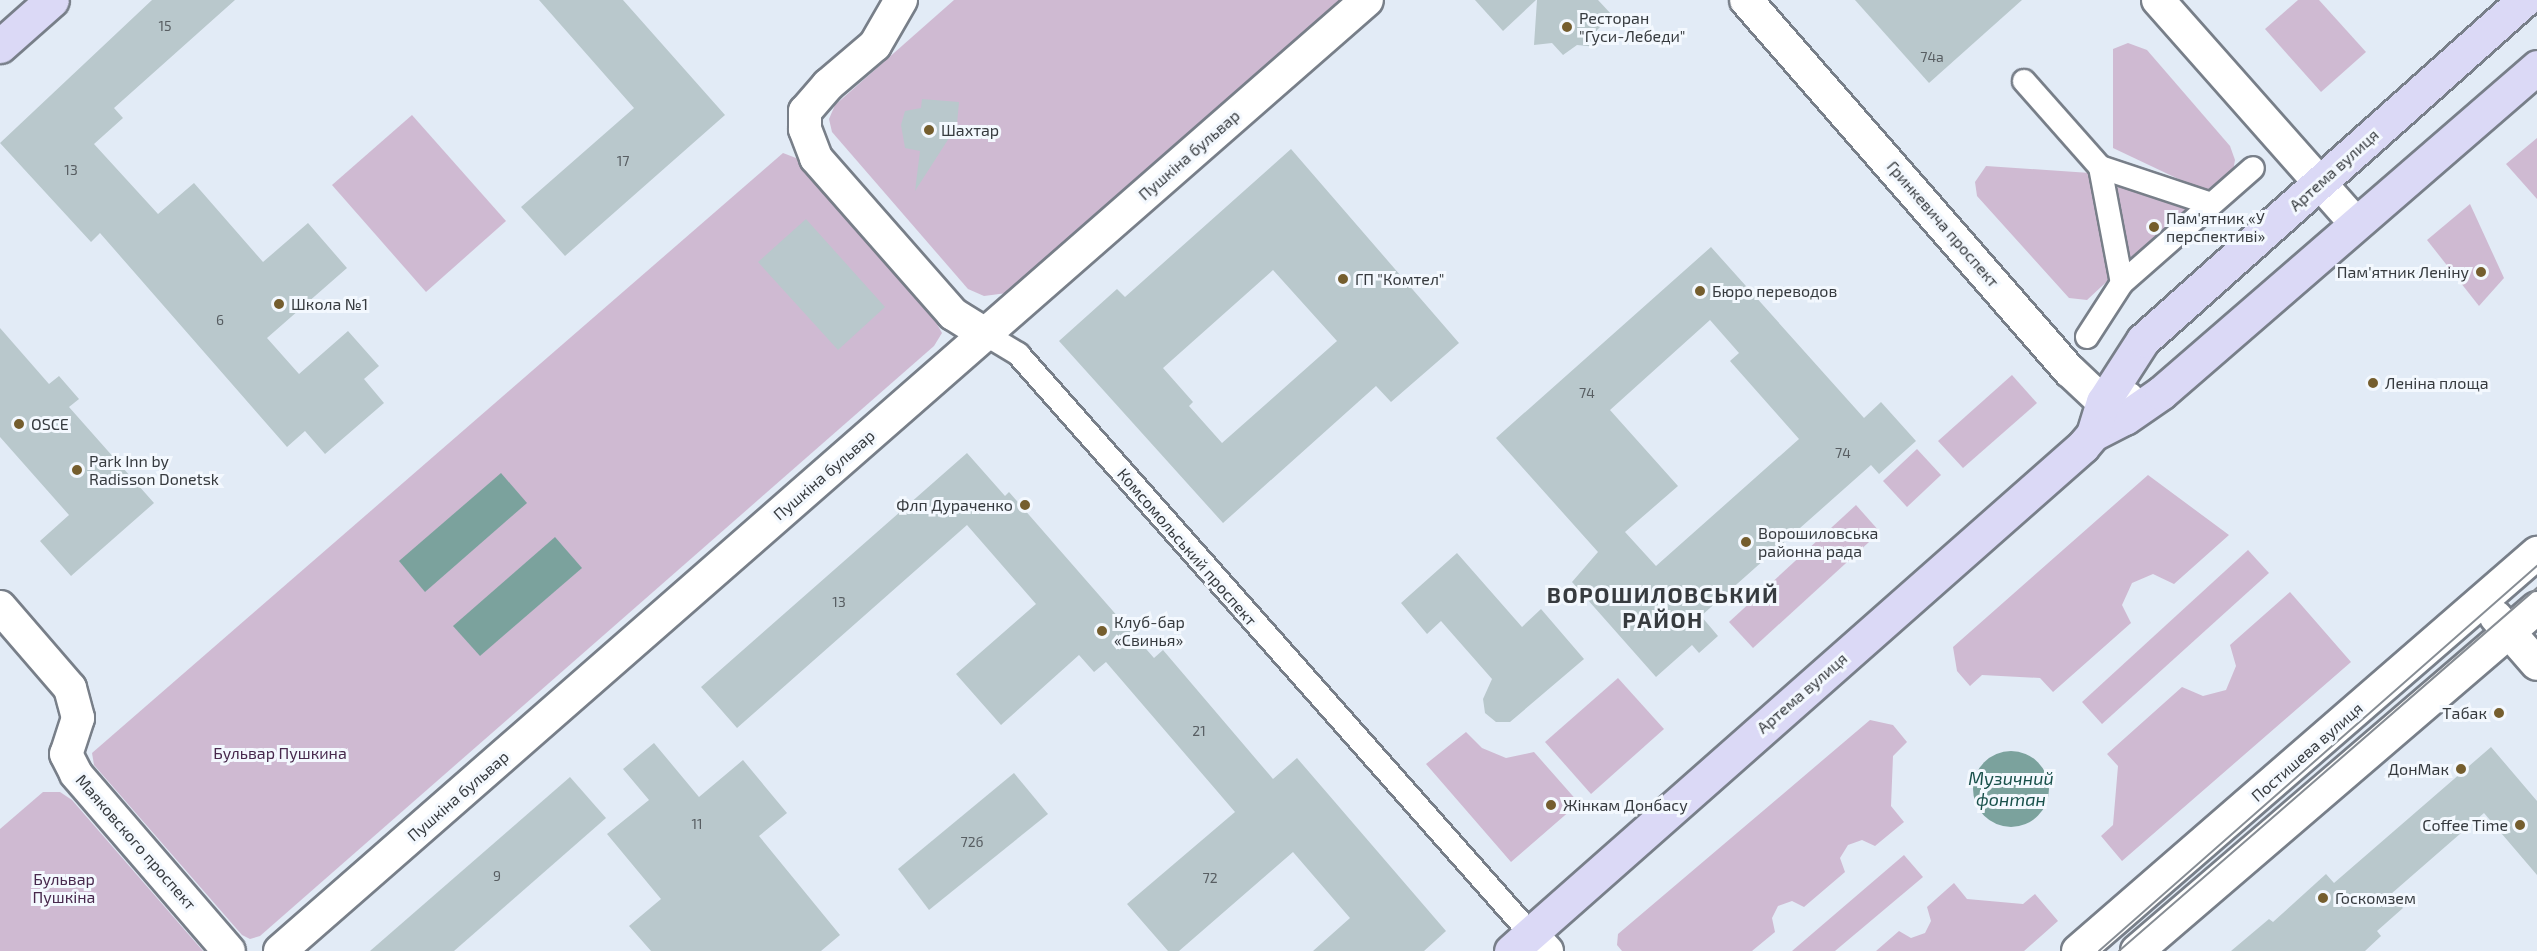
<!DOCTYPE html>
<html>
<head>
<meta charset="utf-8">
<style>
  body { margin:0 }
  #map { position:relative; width:2537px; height:951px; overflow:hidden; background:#e2ebf6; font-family:"Exo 2",sans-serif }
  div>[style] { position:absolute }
  .green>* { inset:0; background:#cfbad2 }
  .water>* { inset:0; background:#7ba29d }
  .round { border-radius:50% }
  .building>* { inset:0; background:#b9c8cc }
  .roads { filter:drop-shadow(2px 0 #787f89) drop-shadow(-2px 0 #787f89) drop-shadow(0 2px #787f89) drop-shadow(0 -2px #787f89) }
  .street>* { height:22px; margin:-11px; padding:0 11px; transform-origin:11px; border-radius:11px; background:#fff }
  .secondary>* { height:32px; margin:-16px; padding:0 16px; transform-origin:16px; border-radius:16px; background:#fff }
  .primary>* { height:33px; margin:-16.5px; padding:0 16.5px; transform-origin:16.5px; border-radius:16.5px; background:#dbd9f6 }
  .tram>* { height:1.5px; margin:-0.75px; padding:0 0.75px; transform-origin:0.75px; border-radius:0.75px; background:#878d94 }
  .dots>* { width:16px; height:16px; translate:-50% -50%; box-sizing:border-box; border:3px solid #f3f8fe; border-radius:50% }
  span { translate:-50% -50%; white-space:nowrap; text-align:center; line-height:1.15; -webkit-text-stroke:6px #f3f8fe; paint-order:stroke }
  .number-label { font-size:14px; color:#585e62 }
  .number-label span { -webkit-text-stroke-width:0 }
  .poi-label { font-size:16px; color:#373b3f }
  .left { translate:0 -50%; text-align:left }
  .right { translate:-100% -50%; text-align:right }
  .street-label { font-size:16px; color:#373b3f }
  .park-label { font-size:16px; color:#48294d }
  .water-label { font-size:18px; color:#19514b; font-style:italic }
  .district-label { font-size:22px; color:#373b3f; font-weight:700; letter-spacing:1.5px }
</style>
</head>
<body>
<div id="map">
  <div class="green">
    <i style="clip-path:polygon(954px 0,1341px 0,1007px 293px,984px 296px,968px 289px,832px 132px,829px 119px,835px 105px)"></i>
    <i style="clip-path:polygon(2298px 0,2319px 0,2366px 52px,2321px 92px,2265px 29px)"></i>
    <i style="clip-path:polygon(2128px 43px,2147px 50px,2230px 146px,2235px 160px,2233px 171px,2208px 193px,2113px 148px,2113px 49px)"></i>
    <i style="clip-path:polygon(412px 115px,506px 221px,426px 292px,332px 185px)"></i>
    <i style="clip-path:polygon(2537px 138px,2537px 199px,2506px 164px)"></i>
    <i style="clip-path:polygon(783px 153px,796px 158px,929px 310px,942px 333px,934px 346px,260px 936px,250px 939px,242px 935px,94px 765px,92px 753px)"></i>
    <i style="clip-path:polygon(1986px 166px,2090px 173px,2104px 259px,2116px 273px,2087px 300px,2069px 298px,1977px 196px,1975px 182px)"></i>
    <i style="clip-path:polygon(2127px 180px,2182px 201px,2190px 210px,2130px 263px,2109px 194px)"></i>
    <i style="clip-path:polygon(2470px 204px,2504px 278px,2479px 306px,2427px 240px)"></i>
    <i style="clip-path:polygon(2012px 375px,2037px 403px,1963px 468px,1938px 441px)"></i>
    <i style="clip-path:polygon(1917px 449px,1941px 475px,1907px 507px,1883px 481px)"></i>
    <i style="clip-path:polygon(2148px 475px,2229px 535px,2174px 584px,2153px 574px,2132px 583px,2122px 605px,2131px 623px,2053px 692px,2040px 678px,1982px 675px,1970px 686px,1957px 671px,1953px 647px)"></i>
    <i style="clip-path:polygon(1856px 505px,1880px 532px,1753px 648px,1729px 622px)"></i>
    <i style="clip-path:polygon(2248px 550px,2269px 573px,2102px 724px,2082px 702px)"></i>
    <i style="clip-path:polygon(2290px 592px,2351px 662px,2122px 861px,2101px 836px,2113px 825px,2118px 766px,2107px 754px,2182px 687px,2203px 696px,2226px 690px,2236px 666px,2230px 645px)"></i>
    <i style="clip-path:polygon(1618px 678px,1664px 729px,1591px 794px,1545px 742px)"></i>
    <i style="clip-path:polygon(1870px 720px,1893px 725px,1907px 742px,1893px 756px,1891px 806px,1904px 822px,1875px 846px,1862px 840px,1848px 845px,1840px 858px,1845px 872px,1804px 907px,1792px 901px,1778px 906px,1772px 918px,1775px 932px,1752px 951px,1622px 951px,1617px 945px,1618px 934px)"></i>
    <i style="clip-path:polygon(1466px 732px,1482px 748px,1506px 758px,1534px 752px,1579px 803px,1511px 862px,1426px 764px)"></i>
    <i style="clip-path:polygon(43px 792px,60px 792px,72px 800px,203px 951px,0 951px,0 829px)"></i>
    <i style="clip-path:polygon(1904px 855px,1923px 877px,1835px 951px,1792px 951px)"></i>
    <i style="clip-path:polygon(1954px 883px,1967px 899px,2023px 904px,2035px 894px,2058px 921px,2024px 951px,1876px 951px,1899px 931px,1911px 938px,1925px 933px,1931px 921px,1927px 907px)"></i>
  </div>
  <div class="water">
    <i style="clip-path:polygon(501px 473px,527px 503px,425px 592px,399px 561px)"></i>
    <i style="clip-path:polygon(555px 537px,582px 568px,480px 656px,453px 626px)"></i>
    <i class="round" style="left:1973px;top:751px;width:76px;height:76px"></i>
  </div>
  <div class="building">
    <i style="clip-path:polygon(152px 0,235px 0,114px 108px,123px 118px,94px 144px,158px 214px,194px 183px,263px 262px,308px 223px,347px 268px,267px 338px,299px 374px,348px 331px,379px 366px,364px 379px,384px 403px,325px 454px,305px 431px,287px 447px,100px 233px,91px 242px,0 143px)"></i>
    <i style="clip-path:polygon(539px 0,623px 0,725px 115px,565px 256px,521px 207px,634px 108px)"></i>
    <i style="clip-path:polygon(1475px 0,1536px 0,1503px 31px)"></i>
    <i style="clip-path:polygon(1537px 0,1598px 0,1612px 15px,1597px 30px,1597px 47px,1577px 45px,1563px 55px,1552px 43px,1534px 45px)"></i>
    <i style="clip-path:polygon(1855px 0,2022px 0,1929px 83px)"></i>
    <i style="clip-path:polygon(922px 99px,959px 102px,956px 135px,951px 135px,915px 191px,920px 151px,905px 148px,901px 125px,905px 111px,921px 108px)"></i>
    <i style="clip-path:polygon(evenodd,1291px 149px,1459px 343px,1391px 402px,1376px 386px,1223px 523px,1059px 341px,1117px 289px,1125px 297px,1291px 149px,1273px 270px,1337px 341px,1222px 443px,1189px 406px,1193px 402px,1163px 368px,1273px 270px)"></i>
    <i style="clip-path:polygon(806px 219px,885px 307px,838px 350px,758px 262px)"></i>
    <i style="clip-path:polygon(evenodd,1711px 247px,1864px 418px,1881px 402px,1916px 441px,1879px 474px,1871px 465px,1701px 616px,1718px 636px,1699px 653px,1692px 645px,1656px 677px,1572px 582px,1598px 552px,1496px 438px,1711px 247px,1710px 320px,1739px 353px,1730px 361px,1799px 439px,1656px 566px,1625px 532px,1678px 486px,1610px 410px,1710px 320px)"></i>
    <i style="clip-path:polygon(0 328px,49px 384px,59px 376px,79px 399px,69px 407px,154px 503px,71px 576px,40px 541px,69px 515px,0 437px)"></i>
    <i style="clip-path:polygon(967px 453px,1005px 496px,1009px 492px,1154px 658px,1163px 650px,1273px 779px,1297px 758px,1446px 931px,1424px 951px,1313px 951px,1350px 918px,1293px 852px,1179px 951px,1168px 951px,1127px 904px,1235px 812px,1106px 662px,1094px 672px,1079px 655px,1001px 725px,956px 674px,1036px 604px,967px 525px,737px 728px,701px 687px)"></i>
    <i style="clip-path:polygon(1457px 553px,1522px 627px,1541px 609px,1584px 659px,1510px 722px,1496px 722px,1485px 713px,1483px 699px,1492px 679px,1441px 621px,1427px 634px,1401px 603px)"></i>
    <i style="clip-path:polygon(654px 743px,699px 797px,743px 760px,787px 813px,759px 836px,840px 935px,821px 951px,651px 951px,629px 926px,661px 899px,607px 834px,649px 800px,623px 769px)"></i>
    <i style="clip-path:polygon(2491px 747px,2537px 801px,2537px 875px,2484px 813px,2391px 894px,2403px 908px,2377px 931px,2381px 936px,2365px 951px,2231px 951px,2269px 919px,2273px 922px,2326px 874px,2334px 883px)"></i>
    <i style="clip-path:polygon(1014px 773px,1048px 814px,929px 910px,898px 869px)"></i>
    <i style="clip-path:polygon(570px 777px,606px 818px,454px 951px,370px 951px)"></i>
  </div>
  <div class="roads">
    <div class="street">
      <i style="left:2024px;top:81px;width:115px;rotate:48.5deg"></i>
      <i style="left:2100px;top:167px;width:117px;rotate:18.4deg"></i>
      <i style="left:2100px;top:167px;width:118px;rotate:79.3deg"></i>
      <i style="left:985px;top:334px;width:39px;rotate:31deg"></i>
      <i style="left:1018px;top:354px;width:773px;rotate:48.51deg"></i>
      <i style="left:2087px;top:337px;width:64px;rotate:-57.1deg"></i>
      <i style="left:2122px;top:283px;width:174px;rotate:-41.3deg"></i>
    </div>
    <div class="secondary">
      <i style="left:901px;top:0;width:52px;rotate:120deg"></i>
      <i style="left:875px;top:45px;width:62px;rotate:139.6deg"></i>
      <i style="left:828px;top:85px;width:35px;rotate:131deg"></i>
      <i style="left:805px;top:111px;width:18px;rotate:90deg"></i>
      <i style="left:805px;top:129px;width:31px;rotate:69deg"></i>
      <i style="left:816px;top:158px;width:208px;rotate:48.7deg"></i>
      <i style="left:953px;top:314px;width:38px;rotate:32deg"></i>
      <i style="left:1746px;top:0;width:493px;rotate:48.9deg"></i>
      <i style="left:2070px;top:371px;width:45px;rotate:43.2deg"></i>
      <i style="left:2103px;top:402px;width:25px;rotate:-9deg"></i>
      <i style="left:2158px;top:0;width:299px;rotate:48.5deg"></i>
      <i style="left:0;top:607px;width:107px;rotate:49.2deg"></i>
      <i style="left:70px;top:688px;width:31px;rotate:75deg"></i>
      <i style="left:78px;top:718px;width:38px;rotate:108deg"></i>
      <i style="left:66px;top:754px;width:22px;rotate:63deg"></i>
      <i style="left:76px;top:774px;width:234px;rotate:49.2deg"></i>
      <i style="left:2496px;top:617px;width:62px;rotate:48.9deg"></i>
      <i style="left:1530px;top:933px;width:25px;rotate:47deg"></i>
      <i style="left:280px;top:951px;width:1444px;rotate:-41.18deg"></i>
      <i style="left:2078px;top:951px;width:608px;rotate:-40.93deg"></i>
      <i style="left:2137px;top:951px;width:527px;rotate:-40.61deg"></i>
    </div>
    <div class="primary">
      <i style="left:0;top:46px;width:69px;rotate:-41.5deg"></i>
      <i style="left:2093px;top:434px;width:36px;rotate:-27deg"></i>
      <i style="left:2125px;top:418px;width:44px;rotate:-34.8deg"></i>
      <i style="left:2161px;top:393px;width:498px;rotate:-40.9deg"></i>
      <i style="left:1511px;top:951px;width:763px;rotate:-41.44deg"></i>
      <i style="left:2083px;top:446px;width:16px;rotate:-50deg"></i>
      <i style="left:2093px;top:434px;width:34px;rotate:-73deg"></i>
      <i style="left:2103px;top:402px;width:74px;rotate:-57.2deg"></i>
      <i style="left:2143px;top:340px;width:511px;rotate:-41.75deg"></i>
    </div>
  </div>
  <div class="tram">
    <i style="left:2099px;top:951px;width:583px;rotate:-41.32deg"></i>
    <i style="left:2119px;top:951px;width:554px;rotate:-40.97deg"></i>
  </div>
  <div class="dots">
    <i style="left:1567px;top:27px;background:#755e2e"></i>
    <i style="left:929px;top:130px;background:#755e2e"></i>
    <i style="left:2154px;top:227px;background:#755e2e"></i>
    <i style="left:2481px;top:272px;background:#755e2e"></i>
    <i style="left:1343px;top:279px;background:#755e2e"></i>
    <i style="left:1700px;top:291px;background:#755e2e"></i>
    <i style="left:279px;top:304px;background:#755e2e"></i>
    <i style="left:2373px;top:383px;background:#755e2e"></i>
    <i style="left:19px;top:424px;background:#755e2e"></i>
    <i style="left:77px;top:470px;background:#755e2e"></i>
    <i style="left:1025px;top:505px;background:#755e2e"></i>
    <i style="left:1746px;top:542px;background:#755e2e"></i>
    <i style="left:1102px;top:631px;background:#755e2e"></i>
    <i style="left:2499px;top:713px;background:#755e2e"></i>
    <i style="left:2461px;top:769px;background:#755e2e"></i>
    <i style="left:1551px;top:805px;background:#755e2e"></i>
    <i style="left:2520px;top:825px;background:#755e2e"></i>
    <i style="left:2323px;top:898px;background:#755e2e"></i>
  </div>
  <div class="number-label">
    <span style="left:165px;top:26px">15</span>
    <span style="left:1932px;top:57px">74а</span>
    <span style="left:623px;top:161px">17</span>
    <span style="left:71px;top:170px">13</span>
    <span style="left:220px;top:320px">6</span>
    <span style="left:1587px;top:393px">74</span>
    <span style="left:1843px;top:453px">74</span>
    <span style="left:839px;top:602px">13</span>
    <span style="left:1199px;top:731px">21</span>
    <span style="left:697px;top:824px">11</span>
    <span style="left:972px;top:842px">72б</span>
    <span style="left:497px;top:876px">9</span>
    <span style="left:1210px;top:878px">72</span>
  </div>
  <div class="poi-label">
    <span class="left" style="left:1579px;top:27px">Ресторан<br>"Гуси-Лебеди"</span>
    <span class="left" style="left:941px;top:130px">Шахтар</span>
    <span class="left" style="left:2166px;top:227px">Пам'ятник «У<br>перспективі»</span>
    <span class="right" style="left:2469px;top:272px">Пам'ятник Леніну</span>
    <span class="left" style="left:1355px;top:279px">ГП "Комтел"</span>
    <span class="left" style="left:1712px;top:291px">Бюро переводов</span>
    <span class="left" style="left:291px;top:304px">Школа №1</span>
    <span class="left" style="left:2385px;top:383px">Леніна площа</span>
    <span class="left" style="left:31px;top:424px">OSCE</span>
    <span class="left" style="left:89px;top:470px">Park Inn by<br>Radisson Donetsk</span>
    <span class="right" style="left:1013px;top:505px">Флп Дураченко</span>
    <span class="left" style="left:1758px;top:542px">Ворошиловська<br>районна рада</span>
    <span class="left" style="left:1114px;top:631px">Клуб-бар<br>«Свинья»</span>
    <span class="right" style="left:2487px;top:713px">Табак</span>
    <span class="right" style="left:2449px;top:769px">ДонМак</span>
    <span class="left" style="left:1563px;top:805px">Жінкам Донбасу</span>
    <span class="right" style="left:2508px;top:825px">Coffee Time</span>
    <span class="left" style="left:2335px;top:898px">Госкомзем</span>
  </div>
  <div class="street-label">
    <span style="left:1189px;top:155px;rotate:-41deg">Пушкіна бульвар</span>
    <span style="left:2334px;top:170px;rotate:-42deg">Артема вулиця</span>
    <span style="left:1943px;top:224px;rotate:49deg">Гринкевича проспект</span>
    <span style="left:824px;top:475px;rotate:-41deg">Пушкіна бульвар</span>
    <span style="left:1187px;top:547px;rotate:49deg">Комсомольський проспект</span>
    <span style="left:1802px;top:693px;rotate:-41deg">Артема вулиця</span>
    <span style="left:2307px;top:752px;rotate:-41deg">Постишева вулиця</span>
    <span style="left:458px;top:796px;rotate:-41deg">Пушкіна бульвар</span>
    <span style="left:136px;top:842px;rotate:49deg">Маяковского проспект</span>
  </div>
  <div class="park-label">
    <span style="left:280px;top:753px">Бульвар Пушкина</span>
    <span style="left:64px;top:888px">Бульвар<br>Пушкіна</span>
  </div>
  <div class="water-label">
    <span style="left:2011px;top:789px">Музичний<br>фонтан</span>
  </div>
  <div class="district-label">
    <span style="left:1663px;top:607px">ВОРОШИЛОВСЬКИЙ<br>РАЙОН</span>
  </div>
</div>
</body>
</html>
